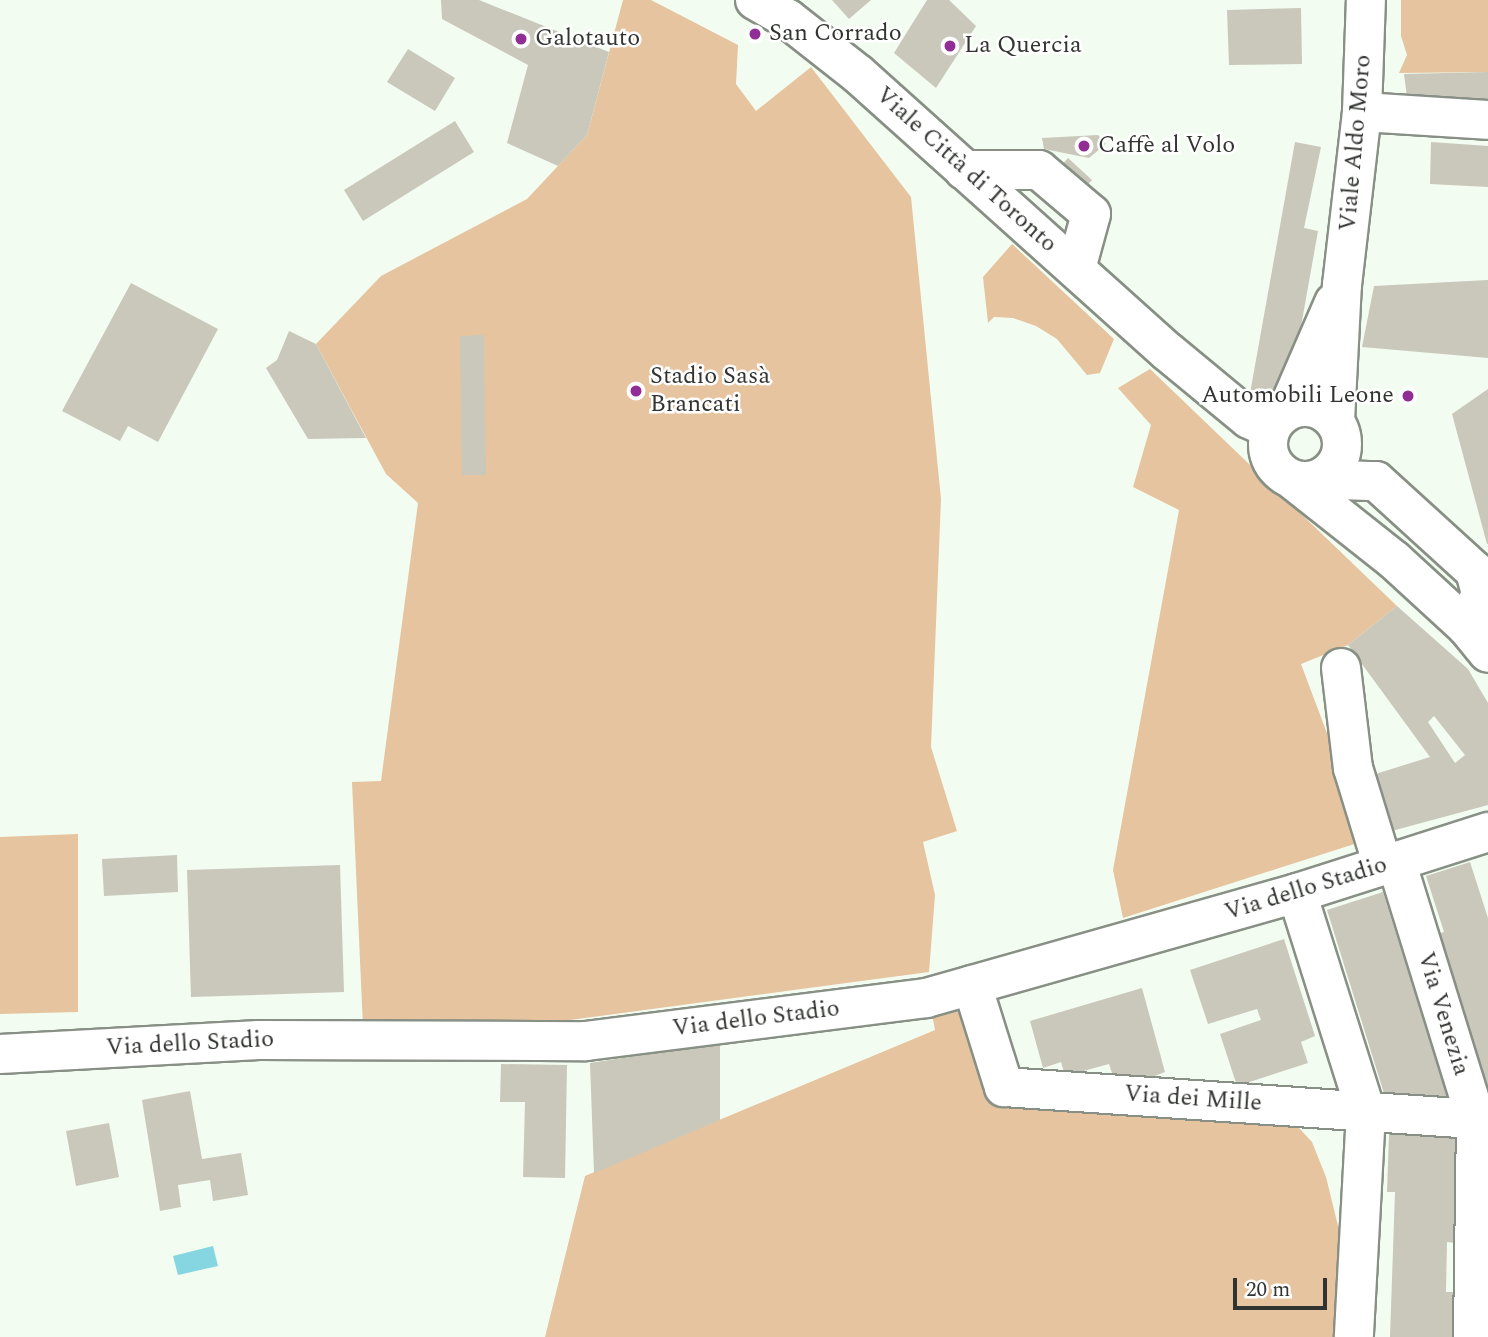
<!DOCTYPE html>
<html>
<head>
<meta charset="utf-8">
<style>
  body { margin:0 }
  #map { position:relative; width:1488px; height:1337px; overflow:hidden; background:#f3fcf0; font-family:Spectral,serif }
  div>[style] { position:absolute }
  .green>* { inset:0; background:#e5c49f }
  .water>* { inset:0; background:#86d6e1 }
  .building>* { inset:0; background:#c9c8bb }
  .roads { filter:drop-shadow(2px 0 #889085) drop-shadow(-2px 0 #889085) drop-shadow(0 2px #889085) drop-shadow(0 -2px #889085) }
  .minor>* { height:38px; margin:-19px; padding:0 19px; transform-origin:19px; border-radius:19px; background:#fff }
  .minor>.ring { margin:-19px; padding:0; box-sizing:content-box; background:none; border:38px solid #fff; border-radius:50% }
  .dots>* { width:19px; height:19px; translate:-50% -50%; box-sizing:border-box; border:4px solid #fff; border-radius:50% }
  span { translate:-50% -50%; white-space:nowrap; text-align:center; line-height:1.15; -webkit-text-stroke:5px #fff; paint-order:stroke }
  .poi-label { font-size:24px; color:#313430 }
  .left { translate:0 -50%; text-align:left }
  .right { translate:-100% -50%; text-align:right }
  .street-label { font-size:24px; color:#313430 }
  .scale { position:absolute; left:1233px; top:1278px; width:94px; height:32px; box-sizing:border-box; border:4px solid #313430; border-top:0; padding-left:9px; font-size:21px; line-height:24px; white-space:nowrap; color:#313430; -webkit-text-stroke:5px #fff; paint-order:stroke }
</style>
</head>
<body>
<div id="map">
  <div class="green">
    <i style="clip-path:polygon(623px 0,651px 0,738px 45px,736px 84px,756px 111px,811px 67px,911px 197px,941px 499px,931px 747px,957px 831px,923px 842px,935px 895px,929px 972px,570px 1020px,363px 1027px,352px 782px,381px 781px,418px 503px,386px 474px,316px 344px,381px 276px,527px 199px,587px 135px)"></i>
    <i style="clip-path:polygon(1401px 0,1488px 0,1488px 72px,1399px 73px,1407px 55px,1401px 36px)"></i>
    <i style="clip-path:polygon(1012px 244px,1114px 339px,1100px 373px,1087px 375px,1057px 339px,1036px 326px,1013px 318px,994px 317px,988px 323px,983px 277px)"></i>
    <i style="clip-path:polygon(1150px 369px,1397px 606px,1348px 645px,1301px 664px,1367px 840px,1123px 918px,1113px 870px,1179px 510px,1133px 487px,1151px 425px,1118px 388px)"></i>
    <i style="clip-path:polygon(78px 834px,78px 1012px,0 1014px,0 837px)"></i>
    <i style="clip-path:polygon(958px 1007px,987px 1098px,1299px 1128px,1312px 1142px,1326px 1177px,1341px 1238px,1341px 1337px,545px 1337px,585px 1176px,935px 1030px,932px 1014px)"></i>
  </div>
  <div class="water">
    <i style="clip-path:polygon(213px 1246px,218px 1266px,178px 1275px,173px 1256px)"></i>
  </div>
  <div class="building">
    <i style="clip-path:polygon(441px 0,479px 0,609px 52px,587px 135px,558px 166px,507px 143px,528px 65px,442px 19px)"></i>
    <i style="clip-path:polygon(832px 0,871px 0,849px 19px)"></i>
    <i style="clip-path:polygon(927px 0,949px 0,976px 26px,936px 88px,894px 53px)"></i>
    <i style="clip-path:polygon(1301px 8px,1302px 64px,1229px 65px,1227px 10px)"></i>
    <i style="clip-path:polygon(408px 49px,455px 78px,435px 111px,387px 82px)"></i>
    <i style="clip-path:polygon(1488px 72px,1488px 101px,1407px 97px,1404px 74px)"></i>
    <i style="clip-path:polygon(455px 121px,474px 152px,363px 221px,344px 190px)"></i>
    <i style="clip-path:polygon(1098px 135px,1106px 144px,1089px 158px,1044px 149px,1042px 138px)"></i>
    <i style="clip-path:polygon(1295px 142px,1321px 147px,1304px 228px,1318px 231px,1297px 349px,1281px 385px,1260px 406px,1249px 399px)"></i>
    <i style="clip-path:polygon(1431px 142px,1488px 146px,1488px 187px,1430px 184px)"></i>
    <i style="clip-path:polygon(1068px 158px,1092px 180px,1066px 209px,1042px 187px)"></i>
    <i style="clip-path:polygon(1488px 280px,1488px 358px,1362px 347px,1374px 286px)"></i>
    <i style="clip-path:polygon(131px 283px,218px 329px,158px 442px,128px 426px,120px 441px,62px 411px)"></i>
    <i style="clip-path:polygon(289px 331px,316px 344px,366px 438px,308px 439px,266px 368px,277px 360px)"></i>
    <i style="clip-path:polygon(484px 335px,486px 475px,462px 475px,460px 336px)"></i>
    <i style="clip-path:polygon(1488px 389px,1488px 544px,1487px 544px,1452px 414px)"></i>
    <i style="clip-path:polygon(evenodd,1397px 606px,1468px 669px,1488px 703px,1488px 805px,1388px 832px,1369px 776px,1430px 757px,1348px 645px,1397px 606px,1434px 716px,1465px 755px,1455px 763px,1428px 722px,1434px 716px)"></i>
    <i style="clip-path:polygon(177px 855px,178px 892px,104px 896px,102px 859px)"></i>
    <i style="clip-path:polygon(1470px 862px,1488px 918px,1488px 1095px,1436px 934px,1444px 932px,1426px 876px)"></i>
    <i style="clip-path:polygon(340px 865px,344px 992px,191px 997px,187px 870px)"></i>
    <i style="clip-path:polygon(1383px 892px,1400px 946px,1450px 1106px,1387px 1103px,1327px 910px)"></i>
    <i style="clip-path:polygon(1284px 939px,1315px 1036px,1301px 1042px,1308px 1063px,1237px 1086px,1220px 1034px,1261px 1020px,1257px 1009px,1208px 1024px,1190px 970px)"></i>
    <i style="clip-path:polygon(1142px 988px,1165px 1072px,1129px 1086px,1116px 1085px,1109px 1064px,1065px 1076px,1061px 1062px,1043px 1068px,1030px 1021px)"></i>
    <i style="clip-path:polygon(720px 1043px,720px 1120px,594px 1173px,590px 1063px)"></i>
    <i style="clip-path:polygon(501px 1064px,567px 1065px,565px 1178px,523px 1177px,525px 1102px,500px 1102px)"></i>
    <i style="clip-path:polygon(190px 1091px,202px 1159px,241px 1153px,248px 1195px,213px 1201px,210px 1180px,178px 1185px,181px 1207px,160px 1211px,142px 1100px)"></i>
    <i style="clip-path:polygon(109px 1123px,119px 1177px,76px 1186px,66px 1131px)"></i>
    <i style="clip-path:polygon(1389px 1134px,1460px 1136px,1456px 1243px,1447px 1242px,1446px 1292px,1454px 1292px,1452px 1337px,1390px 1337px,1395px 1192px,1387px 1192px)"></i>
  </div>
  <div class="roads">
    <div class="minor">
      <i style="left:755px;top:0;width:38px;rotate:30deg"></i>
      <i style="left:788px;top:19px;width:89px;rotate:38.2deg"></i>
      <i style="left:858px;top:74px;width:416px;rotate:41.9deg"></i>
      <i style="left:1168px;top:352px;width:105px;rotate:39.6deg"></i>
      <i style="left:1249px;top:419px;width:12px;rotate:24deg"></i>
      <i style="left:1260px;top:424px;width:15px;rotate:-8deg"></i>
      <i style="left:1362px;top:112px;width:126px;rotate:3.6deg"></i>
      <i style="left:964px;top:170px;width:75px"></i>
      <i style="left:1039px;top:170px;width:68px;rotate:40.2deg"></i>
      <i style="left:1091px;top:214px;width:57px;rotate:105.3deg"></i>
      <i class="ring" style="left:1268px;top:407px;width:36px;height:36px"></i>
      <i style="left:1287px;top:411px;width:118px;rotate:-66.5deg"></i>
      <i style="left:1335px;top:421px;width:136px;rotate:-87.1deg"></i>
      <i style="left:1342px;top:285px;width:174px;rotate:-83.4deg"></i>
      <i style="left:1362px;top:112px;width:112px;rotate:-88deg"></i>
      <i style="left:1293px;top:480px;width:129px;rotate:38.4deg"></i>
      <i style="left:1394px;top:560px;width:99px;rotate:42.5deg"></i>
      <i style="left:1467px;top:627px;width:33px;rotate:51deg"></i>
      <i style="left:1340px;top:480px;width:36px;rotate:2deg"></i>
      <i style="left:1376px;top:481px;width:134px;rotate:42.3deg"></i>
      <i style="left:1475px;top:571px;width:23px;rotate:75deg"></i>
      <i style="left:1481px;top:593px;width:37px;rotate:112deg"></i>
      <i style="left:1341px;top:668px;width:101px;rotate:83.2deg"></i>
      <i style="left:1353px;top:768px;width:102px;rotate:73deg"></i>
      <i style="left:1396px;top:861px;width:270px;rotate:72.8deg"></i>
      <i style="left:1476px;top:1119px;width:218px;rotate:90.8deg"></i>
      <i style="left:1297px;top:893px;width:230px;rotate:72.5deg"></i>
      <i style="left:1366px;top:1112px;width:225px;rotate:93.1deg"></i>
      <i style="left:972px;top:985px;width:107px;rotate:72.6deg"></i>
      <i style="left:1004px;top:1087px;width:485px;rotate:3.9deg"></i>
      <i style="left:0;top:1054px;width:259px;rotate:-3.1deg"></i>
      <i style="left:259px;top:1040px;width:327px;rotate:0.2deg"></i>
      <i style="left:586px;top:1041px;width:343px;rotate:-7.2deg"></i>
      <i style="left:926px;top:998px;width:386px;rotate:-15.8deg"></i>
      <i style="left:1297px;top:893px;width:201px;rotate:-17.7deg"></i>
    </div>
  </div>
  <div class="dots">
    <i style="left:755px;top:34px;background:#912e95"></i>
    <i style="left:521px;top:39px;background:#912e95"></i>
    <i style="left:950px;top:46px;background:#912e95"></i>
    <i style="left:1084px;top:146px;background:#912e95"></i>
    <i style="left:636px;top:391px;background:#912e95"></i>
    <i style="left:1408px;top:396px;background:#912e95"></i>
  </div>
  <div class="poi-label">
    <span class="left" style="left:769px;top:34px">San Corrado</span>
    <span class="left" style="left:535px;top:39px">Galotauto</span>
    <span class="left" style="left:964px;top:46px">La Quercia</span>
    <span class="left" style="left:1098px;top:146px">Caffè al Volo</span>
    <span class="left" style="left:650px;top:391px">Stadio Sasà<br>Brancati</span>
    <span class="right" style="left:1394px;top:396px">Automobili Leone</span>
  </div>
  <div class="street-label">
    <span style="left:1356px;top:143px;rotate:-85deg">Viale Aldo Moro</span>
    <span style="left:966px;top:170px;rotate:42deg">Viale Città di Toronto</span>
    <span style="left:1306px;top:889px;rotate:-17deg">Via dello Stadio</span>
    <span style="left:1443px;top:1014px;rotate:73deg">Via Venezia</span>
    <span style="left:756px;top:1019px;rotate:-7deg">Via dello Stadio</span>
    <span style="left:190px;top:1044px;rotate:-3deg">Via dello Stadio</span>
    <span style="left:1193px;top:1099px;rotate:4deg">Via dei Mille</span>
  </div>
  <div class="scale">20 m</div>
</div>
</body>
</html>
